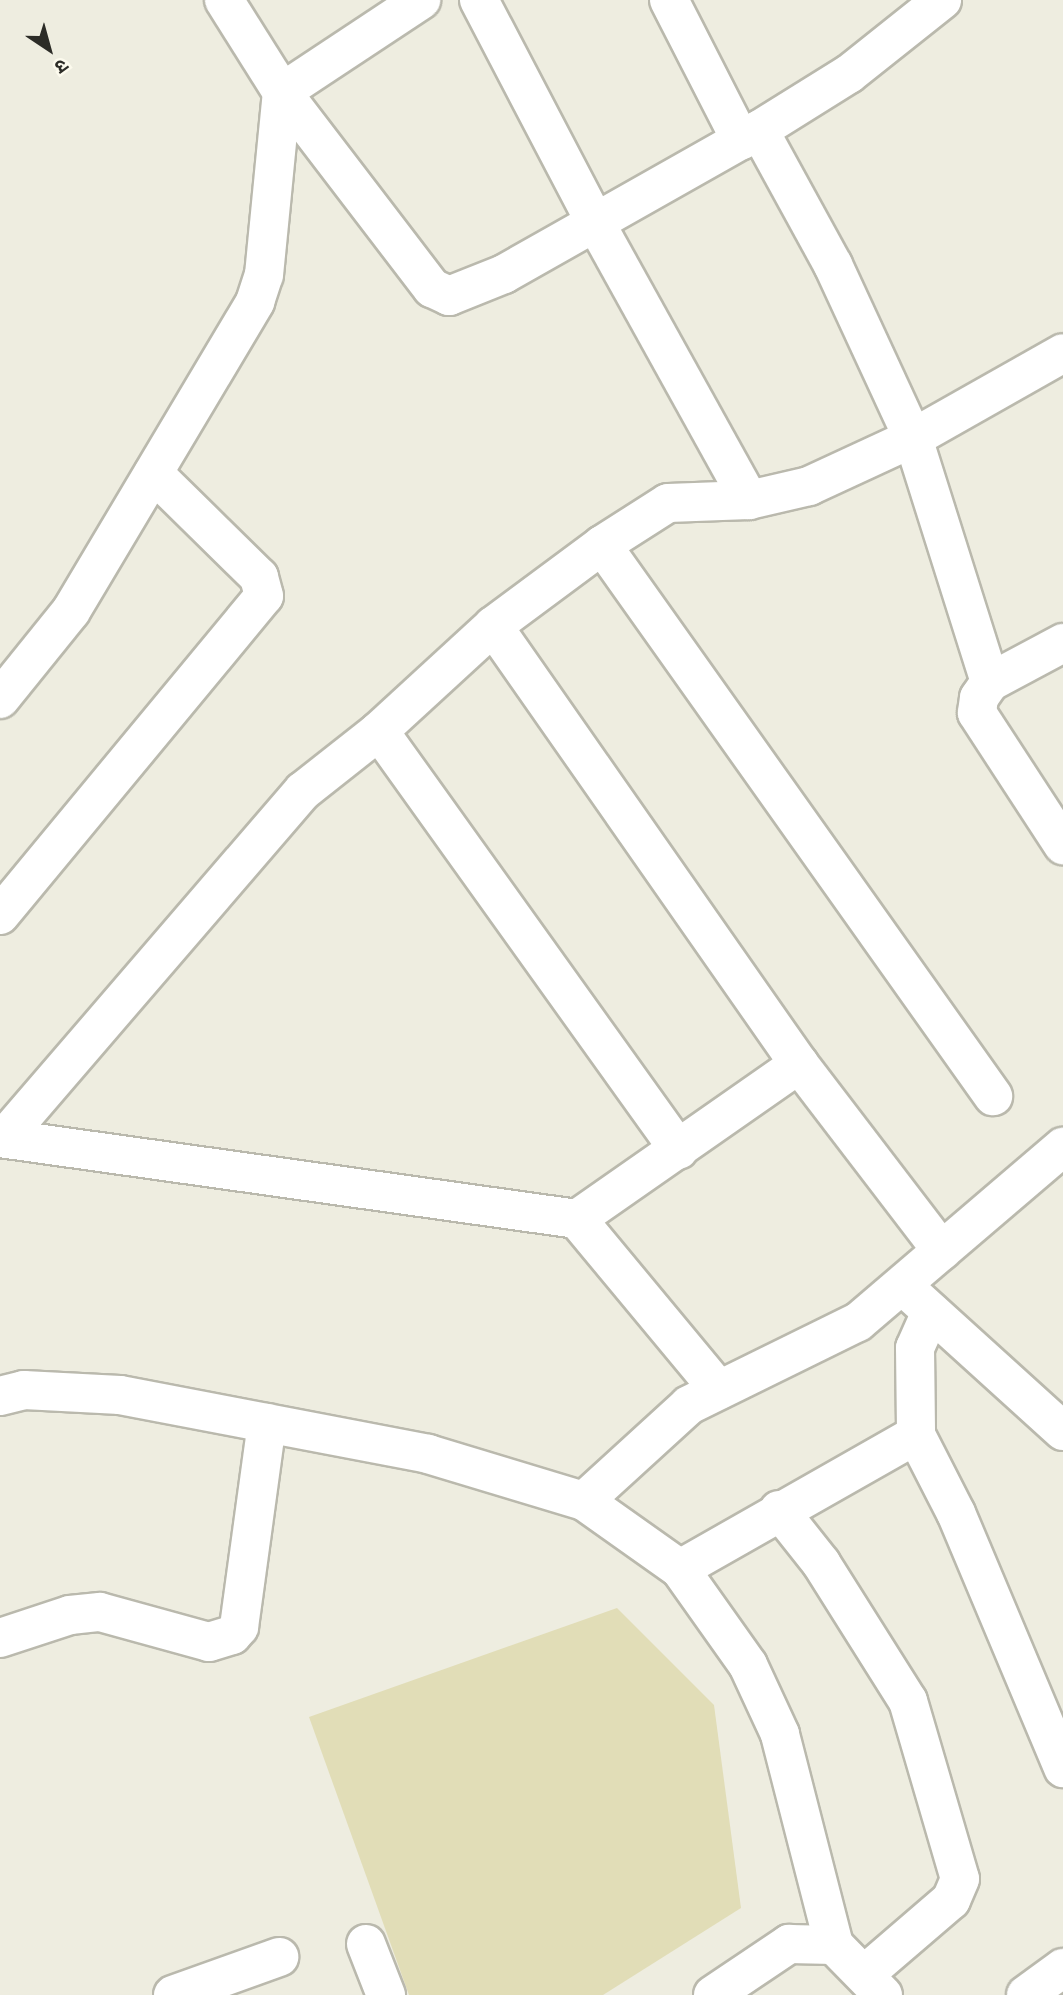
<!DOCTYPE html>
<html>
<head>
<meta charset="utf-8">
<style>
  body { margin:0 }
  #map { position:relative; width:1063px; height:1995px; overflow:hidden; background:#eeede0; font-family:"Roboto Condensed","Noto Sans Devanagari",sans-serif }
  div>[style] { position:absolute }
  .green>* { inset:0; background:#e1ddb7 }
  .roads { filter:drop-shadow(2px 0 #bab9ad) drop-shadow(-2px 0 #bab9ad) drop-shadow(0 2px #bab9ad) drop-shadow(0 -2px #bab9ad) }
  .minor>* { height:38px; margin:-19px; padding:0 19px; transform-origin:19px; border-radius:19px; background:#fff }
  span { translate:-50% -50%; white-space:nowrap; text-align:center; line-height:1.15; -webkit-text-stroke:5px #fcfaed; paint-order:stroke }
  .north { position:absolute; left:14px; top:14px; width:70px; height:70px; -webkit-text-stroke:5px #fcfaed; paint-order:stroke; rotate:144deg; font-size:19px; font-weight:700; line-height:28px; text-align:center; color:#2c2c27 }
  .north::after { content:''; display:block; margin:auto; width:24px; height:32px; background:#2c2c27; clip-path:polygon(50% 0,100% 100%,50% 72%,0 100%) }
</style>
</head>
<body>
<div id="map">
  <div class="green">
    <i style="clip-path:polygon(617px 1608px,714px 1705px,741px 1908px,603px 1995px,409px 1995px,309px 1717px)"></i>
  </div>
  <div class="roads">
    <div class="minor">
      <i style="left:224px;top:0;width:109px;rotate:57.8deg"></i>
      <i style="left:282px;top:92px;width:247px;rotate:52.6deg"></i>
      <i style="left:432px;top:288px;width:19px;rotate:25deg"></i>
      <i style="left:449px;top:296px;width:59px;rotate:-21.8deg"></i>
      <i style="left:504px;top:274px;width:293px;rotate:-29.5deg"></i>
      <i style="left:759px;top:130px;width:106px;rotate:-31.9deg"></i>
      <i style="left:849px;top:74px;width:119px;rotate:-38.5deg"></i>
      <i style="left:479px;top:0;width:250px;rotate:62.4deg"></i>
      <i style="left:595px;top:222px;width:318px;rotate:61deg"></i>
      <i style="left:669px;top:0;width:158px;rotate:62.9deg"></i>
      <i style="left:759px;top:130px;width:154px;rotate:61.3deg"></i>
      <i style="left:833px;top:265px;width:191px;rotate:65.2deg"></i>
      <i style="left:913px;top:438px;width:256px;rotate:72.5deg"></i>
      <i style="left:990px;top:682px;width:19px;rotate:125deg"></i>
      <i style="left:979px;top:698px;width:15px;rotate:98deg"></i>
      <i style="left:977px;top:713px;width:158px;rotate:56.9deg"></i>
      <i style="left:602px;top:545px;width:676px;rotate:54.64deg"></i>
      <i style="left:493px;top:626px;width:534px;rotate:55.06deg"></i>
      <i style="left:799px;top:1064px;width:235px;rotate:52.6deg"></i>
      <i style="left:990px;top:682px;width:83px;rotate:-28.1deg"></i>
      <i style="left:0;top:699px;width:113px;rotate:-51.1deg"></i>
      <i style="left:71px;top:611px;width:360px;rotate:-59.2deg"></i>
      <i style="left:255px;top:302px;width:28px;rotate:-72deg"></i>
      <i style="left:264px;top:275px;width:184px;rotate:-84.4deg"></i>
      <i style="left:282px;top:92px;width:167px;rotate:-33.5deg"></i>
      <i style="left:379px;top:731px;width:515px;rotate:54.4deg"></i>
      <i style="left:0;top:915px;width:414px;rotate:-50.4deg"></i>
      <i style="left:264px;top:596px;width:20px;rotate:-105deg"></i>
      <i style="left:259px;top:577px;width:148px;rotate:-135.5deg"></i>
      <i style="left:6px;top:1136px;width:455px;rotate:-49.3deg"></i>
      <i style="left:303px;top:791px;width:97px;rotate:-38.3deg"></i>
      <i style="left:379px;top:731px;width:155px;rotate:-42.6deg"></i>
      <i style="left:493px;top:626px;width:136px;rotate:-36.6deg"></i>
      <i style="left:602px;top:545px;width:78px;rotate:-32.5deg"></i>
      <i style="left:668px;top:503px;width:81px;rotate:-2.1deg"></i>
      <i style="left:749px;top:500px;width:62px;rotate:-13.1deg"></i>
      <i style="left:809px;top:486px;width:115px;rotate:-24.8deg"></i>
      <i style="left:913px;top:438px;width:172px;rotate:-29.5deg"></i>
      <i style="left:0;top:1138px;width:583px;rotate:7.99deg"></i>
      <i style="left:577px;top:1219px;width:222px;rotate:50.3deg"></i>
      <i style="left:577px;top:1219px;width:271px;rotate:-34.9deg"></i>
      <i style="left:914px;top:1296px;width:201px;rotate:42.2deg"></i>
      <i style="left:931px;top:1312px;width:39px;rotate:114deg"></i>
      <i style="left:915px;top:1348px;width:87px;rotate:89.3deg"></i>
      <i style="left:916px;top:1435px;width:88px;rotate:62.9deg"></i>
      <i style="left:956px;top:1513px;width:277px;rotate:67.2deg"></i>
      <i style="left:0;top:1396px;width:25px;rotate:-14deg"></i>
      <i style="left:24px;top:1390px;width:96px;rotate:3deg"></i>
      <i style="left:120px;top:1395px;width:314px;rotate:10.8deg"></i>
      <i style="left:428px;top:1454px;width:163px;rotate:16.8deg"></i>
      <i style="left:779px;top:1510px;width:68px;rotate:51.6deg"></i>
      <i style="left:821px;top:1563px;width:163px;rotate:57.8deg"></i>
      <i style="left:908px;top:1701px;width:185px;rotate:73.7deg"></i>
      <i style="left:960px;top:1879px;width:23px;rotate:113deg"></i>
      <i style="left:951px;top:1900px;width:113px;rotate:139.3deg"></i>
      <i style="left:680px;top:1569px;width:271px;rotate:-29.6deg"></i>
      <i style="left:0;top:1638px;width:74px;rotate:-18.2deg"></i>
      <i style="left:70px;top:1615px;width:30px;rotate:-6deg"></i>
      <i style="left:100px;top:1612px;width:113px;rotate:15.4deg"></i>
      <i style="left:209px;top:1642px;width:24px;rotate:-17deg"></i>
      <i style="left:232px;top:1635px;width:11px;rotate:-49deg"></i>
      <i style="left:239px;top:1627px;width:206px;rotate:-82.2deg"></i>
      <i style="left:366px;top:1944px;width:55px;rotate:68.6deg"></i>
      <i style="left:834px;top:1945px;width:218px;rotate:-104.4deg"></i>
      <i style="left:780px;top:1734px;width:76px;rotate:-114.9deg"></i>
      <i style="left:748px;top:1665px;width:118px;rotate:-125.3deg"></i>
      <i style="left:680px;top:1569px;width:118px;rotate:-144.7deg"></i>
      <i style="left:584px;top:1501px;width:142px;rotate:-42.4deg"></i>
      <i style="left:689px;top:1405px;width:188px;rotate:-26.2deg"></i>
      <i style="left:858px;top:1322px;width:270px;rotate:-40.5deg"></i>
      <i style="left:173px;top:1995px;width:113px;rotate:-19.7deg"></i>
      <i style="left:713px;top:1995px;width:92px;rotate:-33.9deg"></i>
      <i style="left:789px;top:1944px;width:45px;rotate:1.3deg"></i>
      <i style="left:834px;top:1945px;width:70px;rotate:45.6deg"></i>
      <i style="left:1026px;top:1995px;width:46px;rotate:-36.1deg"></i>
    </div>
  </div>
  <div class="north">उ</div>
</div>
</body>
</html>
